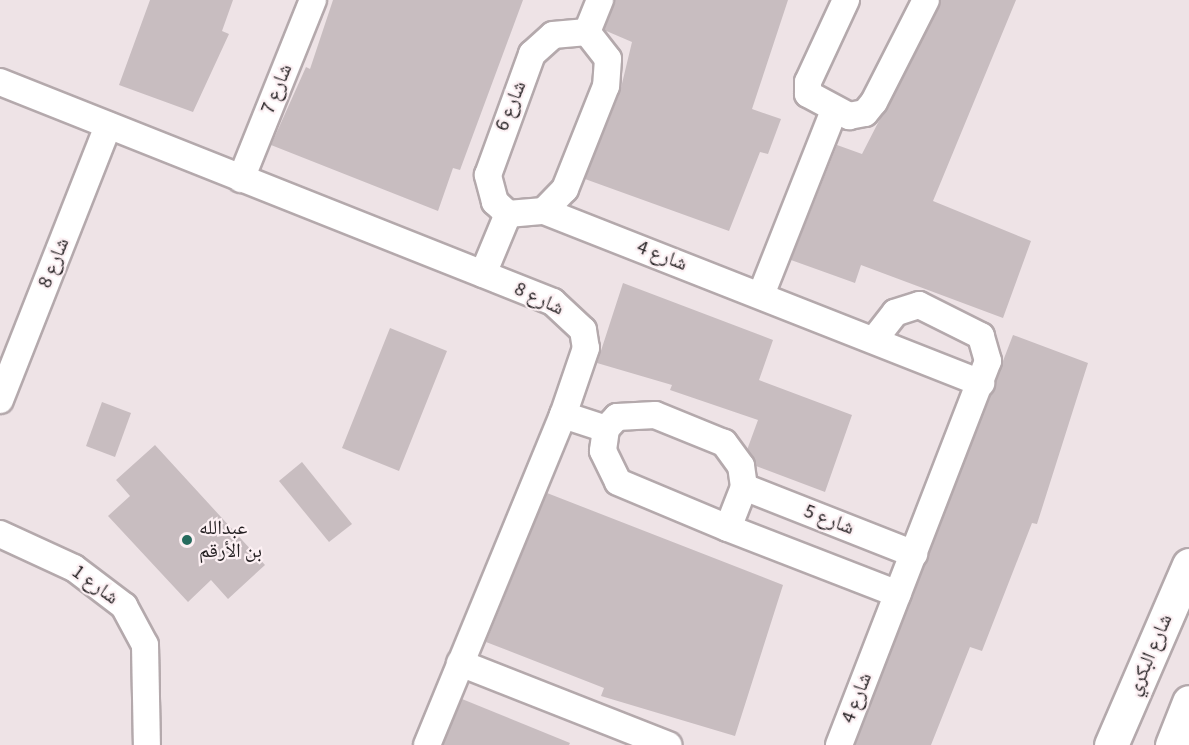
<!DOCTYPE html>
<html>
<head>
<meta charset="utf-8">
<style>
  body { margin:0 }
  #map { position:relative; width:1189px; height:745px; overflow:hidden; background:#eee3e6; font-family:"Source Sans 3","Noto Naskh Arabic",sans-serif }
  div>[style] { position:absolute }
  .building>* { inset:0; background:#c8bdc0 }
  .roads { filter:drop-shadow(2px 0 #b4a9ac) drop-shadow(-2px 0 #b4a9ac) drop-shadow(0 2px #b4a9ac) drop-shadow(0 -2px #b4a9ac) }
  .street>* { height:26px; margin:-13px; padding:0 13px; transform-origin:13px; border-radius:13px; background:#fff }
  .secondary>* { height:33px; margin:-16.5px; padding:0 16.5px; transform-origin:16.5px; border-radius:16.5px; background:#fff }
  .dots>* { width:16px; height:16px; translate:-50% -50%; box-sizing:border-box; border:3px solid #fcf0f3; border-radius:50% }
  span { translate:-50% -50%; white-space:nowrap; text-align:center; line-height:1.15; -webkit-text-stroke:4.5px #fcf0f3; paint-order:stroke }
  .street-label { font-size:20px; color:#211d1f }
  .poi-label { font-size:20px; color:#211d1f }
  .left { translate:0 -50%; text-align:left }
</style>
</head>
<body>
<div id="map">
  <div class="building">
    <i style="clip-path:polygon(150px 0,233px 0,222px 31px,229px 34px,193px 112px,119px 85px)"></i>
    <i style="clip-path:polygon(333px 0,523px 0,460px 170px,453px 168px,438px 211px,271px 145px,306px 67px,310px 69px)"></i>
    <i style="clip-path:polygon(615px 0,788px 0,752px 109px,781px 119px,768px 154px,760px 152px,729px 231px,585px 179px,620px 92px,632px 42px,604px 30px)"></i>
    <i style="clip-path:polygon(941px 0,1016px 0,933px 201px,1031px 241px,1003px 318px,861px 265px,855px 283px,791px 260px,837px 145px,862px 154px)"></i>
    <i style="clip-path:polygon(623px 283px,773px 340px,759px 380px,852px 415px,825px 492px,756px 466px,747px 450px,758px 420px,670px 390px,672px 385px,597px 363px)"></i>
    <i style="clip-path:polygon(390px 328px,447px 351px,399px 471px,342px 448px)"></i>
    <i style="clip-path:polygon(1013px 335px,1088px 363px,1037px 524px,1032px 523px,982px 651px,970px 647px,931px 745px,855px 745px)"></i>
    <i style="clip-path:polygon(102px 402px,131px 413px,115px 457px,86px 446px)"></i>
    <i style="clip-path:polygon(155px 445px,265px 565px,228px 599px,211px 580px,188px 602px,108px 516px,130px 496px,116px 480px)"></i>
    <i style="clip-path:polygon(302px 462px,352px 524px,329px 542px,279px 481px)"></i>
    <i style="clip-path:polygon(547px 493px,783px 585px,735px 736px,601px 696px,604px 688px,486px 642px)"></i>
    <i style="clip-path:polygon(462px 699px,570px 743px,569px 745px,443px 745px)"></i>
  </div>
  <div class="roads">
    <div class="street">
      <i style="left:846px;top:0;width:90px;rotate:114.9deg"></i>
      <i style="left:808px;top:82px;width:12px;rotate:90deg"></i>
      <i style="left:808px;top:94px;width:47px;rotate:28.2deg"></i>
      <i style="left:849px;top:116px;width:16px;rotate:-11deg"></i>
      <i style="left:865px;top:113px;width:14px;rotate:-51deg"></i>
      <i style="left:874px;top:102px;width:114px;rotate:-63deg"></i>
      <i style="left:587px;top:32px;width:35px;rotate:-68deg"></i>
      <i style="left:0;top:82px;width:595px;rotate:21.69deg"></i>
      <i style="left:553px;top:302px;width:41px;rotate:43deg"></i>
      <i style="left:583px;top:330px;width:18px;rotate:81deg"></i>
      <i style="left:586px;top:348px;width:71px;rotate:108.9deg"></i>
      <i style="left:563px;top:415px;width:357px;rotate:112.4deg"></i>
      <i style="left:241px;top:179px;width:193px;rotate:-68.1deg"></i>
      <i style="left:508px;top:214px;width:36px;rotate:-5deg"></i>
      <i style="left:544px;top:211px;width:470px;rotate:21.5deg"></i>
      <i style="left:508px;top:214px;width:18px;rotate:-137deg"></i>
      <i style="left:495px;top:202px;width:28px;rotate:-105deg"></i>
      <i style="left:488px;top:175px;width:129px;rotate:-70deg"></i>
      <i style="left:532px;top:54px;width:28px;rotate:-42deg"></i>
      <i style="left:553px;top:35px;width:34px;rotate:-5deg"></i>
      <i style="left:587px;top:32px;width:34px;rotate:52deg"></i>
      <i style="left:608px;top:59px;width:27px;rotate:94deg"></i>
      <i style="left:606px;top:86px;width:111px;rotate:111.7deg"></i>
      <i style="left:565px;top:189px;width:30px;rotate:134deg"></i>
      <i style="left:483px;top:274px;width:65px;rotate:-67.4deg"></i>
      <i style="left:761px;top:295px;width:198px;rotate:-68.4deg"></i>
      <i style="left:0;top:400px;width:295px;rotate:-68.5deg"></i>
      <i style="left:563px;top:415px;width:45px;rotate:18deg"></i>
      <i style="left:744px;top:487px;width:183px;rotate:21.5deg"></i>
      <i style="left:728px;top:528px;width:44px;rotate:-68.7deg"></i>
      <i style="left:744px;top:487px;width:21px;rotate:-98deg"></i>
      <i style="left:741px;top:466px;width:29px;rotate:-126deg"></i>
      <i style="left:724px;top:443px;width:74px;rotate:-157.9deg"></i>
      <i style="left:655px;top:415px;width:38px;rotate:177deg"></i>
      <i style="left:617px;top:417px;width:16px;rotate:133deg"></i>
      <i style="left:606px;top:429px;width:22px;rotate:98deg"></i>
      <i style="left:603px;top:451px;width:34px;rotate:64deg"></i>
      <i style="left:618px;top:482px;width:119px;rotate:22.7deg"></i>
      <i style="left:728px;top:528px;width:182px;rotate:21.2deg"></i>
      <i style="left:0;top:534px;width:81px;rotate:24.7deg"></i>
      <i style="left:74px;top:568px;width:63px;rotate:37.2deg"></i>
      <i style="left:124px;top:606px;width:44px;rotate:61.7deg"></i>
      <i style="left:145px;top:645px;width:100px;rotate:88.9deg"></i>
      <i style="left:460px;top:663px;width:224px;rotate:21.5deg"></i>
      <i style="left:839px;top:745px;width:412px;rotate:-68.8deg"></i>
      <i style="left:988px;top:361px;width:26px;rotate:-106deg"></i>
      <i style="left:981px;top:336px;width:69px;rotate:-153.4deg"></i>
      <i style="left:919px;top:305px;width:25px;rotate:162deg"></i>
      <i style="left:895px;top:313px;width:34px;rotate:128deg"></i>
    </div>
    <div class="secondary">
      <i style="left:1111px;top:745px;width:196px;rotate:-66.6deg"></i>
      <i style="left:1172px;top:745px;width:46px;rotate:-68.4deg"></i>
    </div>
  </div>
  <div class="dots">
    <i style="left:187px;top:540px;background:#266b5e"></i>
  </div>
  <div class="street-label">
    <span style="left:277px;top:89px;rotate:-68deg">شارع 7</span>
    <span style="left:511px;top:106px;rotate:-68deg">شارع 6</span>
    <span style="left:662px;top:256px;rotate:21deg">شارع 4</span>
    <span style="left:54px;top:263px;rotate:-68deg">شارع 8</span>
    <span style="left:539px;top:299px;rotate:25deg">شارع 8</span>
    <span style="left:829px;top:520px;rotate:21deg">شارع 5</span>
    <span style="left:95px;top:585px;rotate:36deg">شارع 1</span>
    <span style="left:1150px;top:655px;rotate:-67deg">شارع البكري</span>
    <span style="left:857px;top:698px;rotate:-69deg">شارع 4</span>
  </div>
  <div class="poi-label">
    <span class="left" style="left:199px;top:540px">عبدالله<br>بن الأرقم</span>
  </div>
</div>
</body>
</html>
